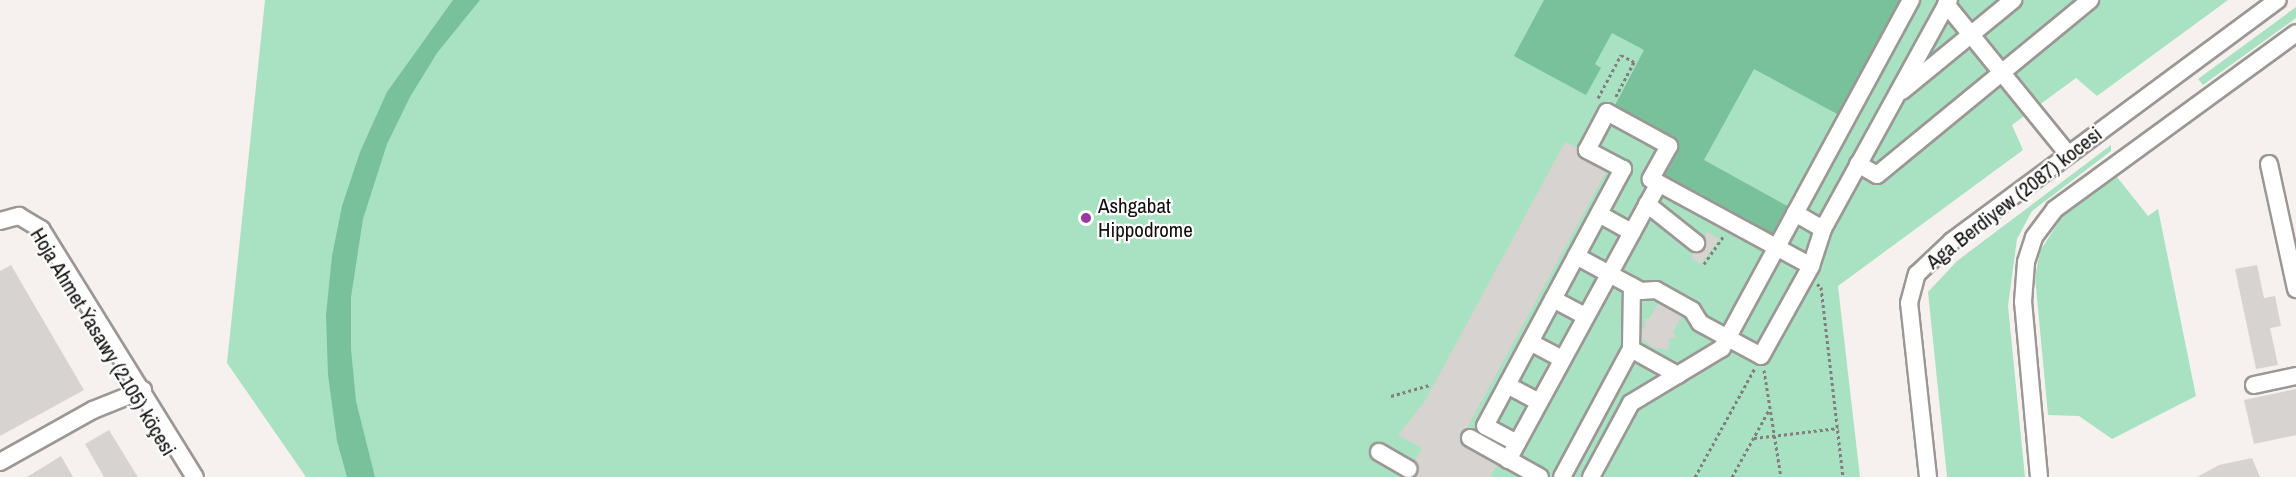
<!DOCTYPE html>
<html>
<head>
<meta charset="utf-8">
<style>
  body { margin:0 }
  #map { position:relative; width:2296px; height:477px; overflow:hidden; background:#f6f1ee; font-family:"Archivo Narrow",sans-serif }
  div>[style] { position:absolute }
  .green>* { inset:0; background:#a8e2c2 }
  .forest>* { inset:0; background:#78c19b }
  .building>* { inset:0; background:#d7d3d0 }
  .path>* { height:3px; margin-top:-1.5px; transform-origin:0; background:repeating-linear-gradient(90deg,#817e7c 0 3px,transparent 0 6px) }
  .roads { filter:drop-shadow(2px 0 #9b9794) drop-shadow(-2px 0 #9b9794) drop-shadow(0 2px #9b9794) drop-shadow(0 -2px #9b9794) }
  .minor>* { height:16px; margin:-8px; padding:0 8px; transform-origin:8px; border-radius:8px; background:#fff }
  .dots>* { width:16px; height:16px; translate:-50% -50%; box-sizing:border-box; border:3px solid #fff; border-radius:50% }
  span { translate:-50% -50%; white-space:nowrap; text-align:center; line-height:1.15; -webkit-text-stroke:4.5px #fff; paint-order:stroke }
  .street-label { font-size:21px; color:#110f0e }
  .poi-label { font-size:21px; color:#110f0e }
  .left { translate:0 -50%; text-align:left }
</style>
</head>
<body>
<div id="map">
  <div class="green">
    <i style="clip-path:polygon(265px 0,2228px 0,2097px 96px,2076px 78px,2012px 125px,2023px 150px,1838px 286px,1860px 477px,306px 477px,227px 363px)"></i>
    <i style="clip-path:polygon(2296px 7px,2296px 18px,2203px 85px,2198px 79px)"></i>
    <i style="clip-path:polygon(2111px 145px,2111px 151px,2032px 211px,2017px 239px,2008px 306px,2025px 477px,1947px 477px,1928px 292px,1957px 261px)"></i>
    <i style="clip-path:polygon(2117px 177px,2148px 216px,2158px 209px,2196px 396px,2112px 439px,2079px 416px,2048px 415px,2035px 277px,2040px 251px,2063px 215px)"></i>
  </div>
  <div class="forest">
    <i style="clip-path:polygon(453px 0,480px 0,437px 53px,410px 97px,387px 144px,363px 219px,351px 297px,351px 349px,356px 401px,375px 477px,347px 477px,337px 441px,328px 375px,326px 315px,332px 256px,342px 206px,360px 152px,387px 92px)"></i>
    <i style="clip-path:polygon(1544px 0,1901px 0,1839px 115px,1754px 69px,1704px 160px,1789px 207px,1773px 238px,1659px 176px,1675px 145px,1612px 111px,1644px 50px,1612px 33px,1595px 64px,1601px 68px,1586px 95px,1514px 56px)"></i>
  </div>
  <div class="building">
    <i style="clip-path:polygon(1565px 142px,1577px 148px,1582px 159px,1606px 172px,1467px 428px,1461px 433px,1459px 443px,1497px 465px,1490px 477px,1415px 477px,1419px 468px,1415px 461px,1422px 448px,1398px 435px,1425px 401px)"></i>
    <i style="clip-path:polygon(1706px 231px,1719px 239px,1701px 264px,1691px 258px,1693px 253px,1705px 249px)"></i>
    <i style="clip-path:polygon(11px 265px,84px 390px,0 436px,0 271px)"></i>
    <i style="clip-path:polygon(2257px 265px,2264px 298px,2275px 296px,2281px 326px,2270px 328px,2278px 365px,2256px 369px,2235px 269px)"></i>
    <i style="clip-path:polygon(1658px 303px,1682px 316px,1673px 332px,1676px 337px,1669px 339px,1669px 350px,1654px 348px,1642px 339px,1642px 329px,1646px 326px,1644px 319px,1649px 319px)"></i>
    <i style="clip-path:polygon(2296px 389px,2296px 435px,2254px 444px,2244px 400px)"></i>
    <i style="clip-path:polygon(109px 430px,128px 461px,138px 477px,104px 477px,85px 444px)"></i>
    <i style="clip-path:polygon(61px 456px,73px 477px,27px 477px)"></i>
    <i style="clip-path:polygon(2252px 458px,2260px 477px,2197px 477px,2219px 465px)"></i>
  </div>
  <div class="path">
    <i style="left:1598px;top:98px;width:49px;rotate:-61.9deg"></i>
    <i style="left:1621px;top:55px;width:15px;rotate:28deg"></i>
    <i style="left:1634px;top:62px;width:41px;rotate:117.8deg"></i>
    <i style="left:1704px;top:264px;width:35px;rotate:-55deg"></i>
    <i style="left:1817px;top:284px;width:5px;rotate:37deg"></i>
    <i style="left:1821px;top:287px;width:191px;rotate:83.4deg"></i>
    <i style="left:1764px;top:370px;width:108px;rotate:81deg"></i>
    <i style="left:1391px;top:396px;width:40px;rotate:-16deg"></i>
    <i style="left:1754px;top:438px;width:85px;rotate:-6.8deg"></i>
    <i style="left:1695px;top:477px;width:124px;rotate:-61.2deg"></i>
    <i style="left:1732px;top:477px;width:77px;rotate:-61.1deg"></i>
  </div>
  <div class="roads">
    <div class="minor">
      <i style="left:1946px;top:4px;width:193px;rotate:50.9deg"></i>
      <i style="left:1902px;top:91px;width:144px;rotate:-39.3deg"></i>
      <i style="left:1858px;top:164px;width:22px;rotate:30deg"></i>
      <i style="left:1877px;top:175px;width:276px;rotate:-39.4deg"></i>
      <i style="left:2269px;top:164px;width:128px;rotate:77.8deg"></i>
      <i style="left:1647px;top:204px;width:63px;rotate:38.5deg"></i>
      <i style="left:1795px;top:213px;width:32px;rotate:30deg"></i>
      <i style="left:1599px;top:214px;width:38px;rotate:29deg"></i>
      <i style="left:0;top:221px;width:20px;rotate:-15deg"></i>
      <i style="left:19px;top:216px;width:26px;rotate:31deg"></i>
      <i style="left:41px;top:229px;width:292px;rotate:58.2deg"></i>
      <i style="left:1576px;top:256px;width:74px;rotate:28.3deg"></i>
      <i style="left:1641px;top:291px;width:15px;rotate:-4deg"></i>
      <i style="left:1656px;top:290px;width:41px;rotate:29.1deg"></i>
      <i style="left:1692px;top:310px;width:15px;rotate:58deg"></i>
      <i style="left:1700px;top:323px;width:69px;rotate:28.4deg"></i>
      <i style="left:1761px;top:356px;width:103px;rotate:-60.9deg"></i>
      <i style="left:1811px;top:266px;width:39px;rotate:-72deg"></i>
      <i style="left:1823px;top:229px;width:261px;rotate:-61.2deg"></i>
      <i style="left:1553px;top:299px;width:36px;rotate:28deg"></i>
      <i style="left:1530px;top:342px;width:36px;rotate:28deg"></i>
      <i style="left:1631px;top:349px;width:54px;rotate:29deg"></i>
      <i style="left:1507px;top:385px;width:36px;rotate:28deg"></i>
      <i style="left:2254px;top:385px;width:43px;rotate:-12.1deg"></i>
      <i style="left:1470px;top:438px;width:80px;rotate:29.1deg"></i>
      <i style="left:1517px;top:443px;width:36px;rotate:-152deg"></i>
      <i style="left:1485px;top:426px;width:292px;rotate:-61.8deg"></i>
      <i style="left:1623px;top:169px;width:41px;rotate:-152.2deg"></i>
      <i style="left:1587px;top:150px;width:43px;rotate:-62.2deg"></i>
      <i style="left:1607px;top:112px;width:71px;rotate:28.7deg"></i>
      <i style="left:1669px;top:146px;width:38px;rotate:119deg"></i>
      <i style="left:1651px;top:179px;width:182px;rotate:28.5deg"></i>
      <i style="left:1379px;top:452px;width:34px;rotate:30deg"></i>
      <i style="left:1508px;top:460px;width:315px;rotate:-61.4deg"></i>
      <i style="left:0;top:462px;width:107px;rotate:-29.2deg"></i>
      <i style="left:93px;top:410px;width:54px;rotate:-21.8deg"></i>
      <i style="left:1562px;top:477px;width:145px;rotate:-61.7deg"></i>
      <i style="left:1631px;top:349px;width:63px;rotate:-89.1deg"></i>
      <i style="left:1591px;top:477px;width:84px;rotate:-61.6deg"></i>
      <i style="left:1631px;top:403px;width:106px;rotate:-31.1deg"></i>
      <i style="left:1722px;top:348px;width:396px;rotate:-61.5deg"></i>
      <i style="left:1928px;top:477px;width:175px;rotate:-96.2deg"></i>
      <i style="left:1909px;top:303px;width:30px;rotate:-75deg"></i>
      <i style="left:1917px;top:274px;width:48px;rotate:-43.3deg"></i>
      <i style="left:1952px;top:241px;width:405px;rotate:-36.5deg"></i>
      <i style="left:2039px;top:477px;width:176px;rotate:-95.2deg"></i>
      <i style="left:2023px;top:302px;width:40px;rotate:-85.7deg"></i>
      <i style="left:2026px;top:262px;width:26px;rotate:-72deg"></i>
      <i style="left:2034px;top:237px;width:35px;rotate:-53deg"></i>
      <i style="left:2055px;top:209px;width:298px;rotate:-36.1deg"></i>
    </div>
  </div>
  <div class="dots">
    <i style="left:1086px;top:218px;background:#99389f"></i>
  </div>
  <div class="street-label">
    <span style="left:2014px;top:198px;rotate:-38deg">Aga Berdiyew (2087) kocesi</span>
    <span style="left:103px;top:342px;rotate:59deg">Hoja Ahmet Ýasawy (2105) köçesi</span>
  </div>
  <div class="poi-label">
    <span class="left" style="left:1098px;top:218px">Ashgabat<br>Hippodrome</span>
  </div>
</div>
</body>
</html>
